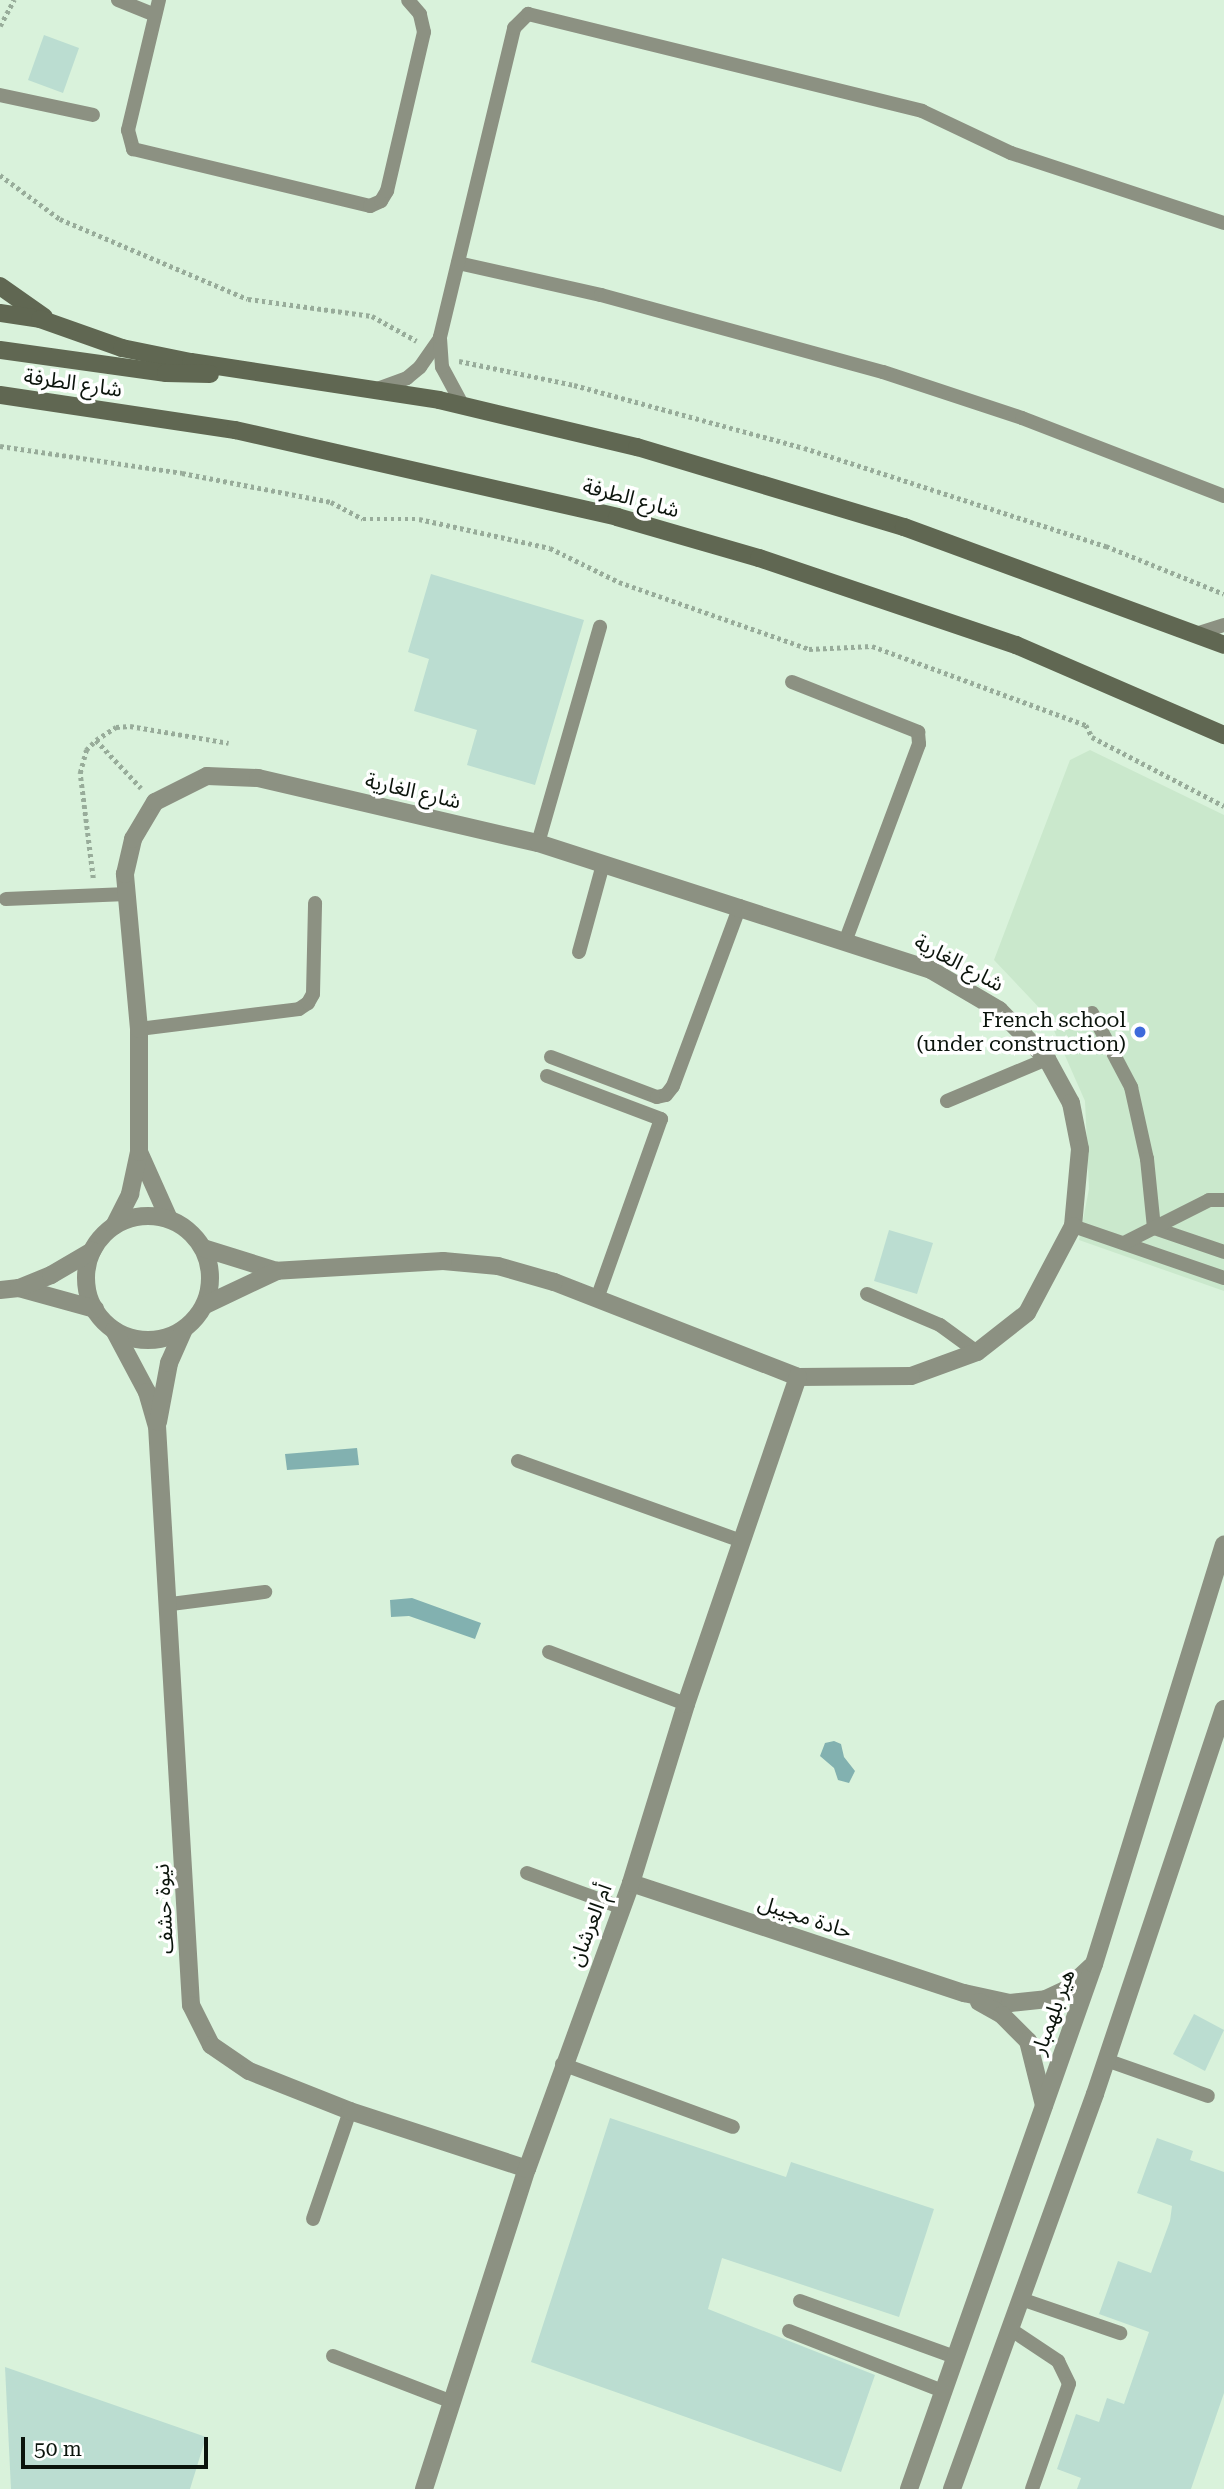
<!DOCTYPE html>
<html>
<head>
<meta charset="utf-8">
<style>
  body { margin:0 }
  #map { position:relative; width:1224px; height:2489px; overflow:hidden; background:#d9f2db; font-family:"Roboto Serif","Noto Sans Arabic",serif }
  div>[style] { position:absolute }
  .built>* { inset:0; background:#cae8cc }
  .water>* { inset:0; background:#82b1b0 }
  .building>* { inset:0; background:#bbddd1 }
  .path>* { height:4.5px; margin-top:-2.25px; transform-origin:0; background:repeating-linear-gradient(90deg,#98ac9a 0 3.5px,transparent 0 7px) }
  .service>* { height:14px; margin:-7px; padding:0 7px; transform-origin:7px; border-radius:7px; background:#8c9182 }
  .minor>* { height:18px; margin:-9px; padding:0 9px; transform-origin:9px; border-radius:9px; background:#8c9182 }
  .minor>.ring { margin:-9px; padding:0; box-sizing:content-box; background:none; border:18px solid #8c9182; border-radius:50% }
  .secondary>* { height:18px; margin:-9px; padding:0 9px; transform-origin:9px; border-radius:9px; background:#606752 }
  .dots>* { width:19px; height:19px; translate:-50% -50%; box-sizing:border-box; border:4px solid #fff; border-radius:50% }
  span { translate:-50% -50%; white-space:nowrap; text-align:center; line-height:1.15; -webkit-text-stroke:7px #fff; paint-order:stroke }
  .street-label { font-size:21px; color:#0b140c }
  .poi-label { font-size:21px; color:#0b140c }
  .right { translate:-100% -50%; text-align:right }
  .scale { position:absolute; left:21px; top:2437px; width:187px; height:32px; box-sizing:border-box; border:4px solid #0b140c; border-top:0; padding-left:9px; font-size:21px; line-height:24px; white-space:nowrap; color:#0b140c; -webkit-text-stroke:5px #fff; paint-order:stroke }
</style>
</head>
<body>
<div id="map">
  <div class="built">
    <i style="clip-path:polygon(1090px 750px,1224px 815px,1224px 1291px,1079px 1240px,1089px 1189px,1085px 1101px,1048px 1017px,994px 960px,1070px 760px)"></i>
  </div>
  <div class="water">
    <i style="clip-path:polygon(357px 1448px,359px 1465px,287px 1470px,285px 1454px)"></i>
    <i style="clip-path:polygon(412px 1598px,481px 1623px,475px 1639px,409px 1616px,391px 1617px,390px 1600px)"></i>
    <i style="clip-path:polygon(834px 1741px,841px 1744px,844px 1757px,855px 1771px,849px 1783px,838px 1780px,834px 1768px,820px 1756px,825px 1743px)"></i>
  </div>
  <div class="building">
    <i style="clip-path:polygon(44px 35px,79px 48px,63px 93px,28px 80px)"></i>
    <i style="clip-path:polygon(431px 574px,584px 620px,535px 785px,467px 765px,477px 730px,414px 711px,429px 659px,408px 652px)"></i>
    <i style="clip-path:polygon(889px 1230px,933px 1243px,917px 1294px,874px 1281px)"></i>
    <i style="clip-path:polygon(1194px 2014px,1224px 2030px,1205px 2071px,1173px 2054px)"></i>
    <i style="clip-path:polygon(610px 2118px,786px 2177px,791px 2162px,934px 2209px,899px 2317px,722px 2258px,708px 2309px,875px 2375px,841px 2472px,531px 2362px)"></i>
    <i style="clip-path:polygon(1157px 2138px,1193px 2151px,1190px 2160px,1224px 2172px,1224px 2393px,1191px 2489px,1077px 2489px,1081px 2478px,1057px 2469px,1076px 2414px,1099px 2422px,1107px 2398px,1124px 2404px,1149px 2332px,1099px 2314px,1118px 2261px,1151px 2273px,1170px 2221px,1172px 2206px,1137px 2193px)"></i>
    <i style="clip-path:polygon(5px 2367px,206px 2437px,190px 2489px,11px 2489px)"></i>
  </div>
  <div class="path">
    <i style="left:0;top:26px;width:30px;rotate:-62deg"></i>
    <i style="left:0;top:175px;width:74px;rotate:36.3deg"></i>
    <i style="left:60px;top:219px;width:204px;rotate:23.1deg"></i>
    <i style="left:248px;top:299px;width:125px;rotate:7.8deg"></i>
    <i style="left:372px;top:316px;width:51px;rotate:29.1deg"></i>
    <i style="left:459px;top:361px;width:117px;rotate:11.8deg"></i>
    <i style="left:574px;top:385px;width:238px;rotate:15.3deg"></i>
    <i style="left:804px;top:448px;width:318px;rotate:18deg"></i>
    <i style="left:1106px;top:546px;width:127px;rotate:22.1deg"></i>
    <i style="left:0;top:446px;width:184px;rotate:8.4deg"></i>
    <i style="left:182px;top:473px;width:152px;rotate:11deg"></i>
    <i style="left:331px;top:502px;width:36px;rotate:28deg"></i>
    <i style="left:363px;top:519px;width:56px"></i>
    <i style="left:419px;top:519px;width:134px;rotate:12.5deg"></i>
    <i style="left:550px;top:548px;width:77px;rotate:26.2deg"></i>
    <i style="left:619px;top:582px;width:201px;rotate:19.4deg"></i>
    <i style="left:809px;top:649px;width:63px;rotate:-2.7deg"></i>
    <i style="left:872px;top:646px;width:228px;rotate:20.3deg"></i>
    <i style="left:1086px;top:725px;width:13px;rotate:63deg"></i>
    <i style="left:1092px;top:737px;width:149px;rotate:27.6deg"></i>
    <i style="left:96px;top:740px;width:66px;rotate:46.8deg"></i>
    <i style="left:93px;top:878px;width:106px;rotate:-97.1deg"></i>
    <i style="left:80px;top:773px;width:24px;rotate:-75deg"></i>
    <i style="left:86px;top:750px;width:14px;rotate:-45deg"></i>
    <i style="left:96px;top:740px;width:24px;rotate:-33deg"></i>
    <i style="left:116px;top:727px;width:14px;rotate:-4deg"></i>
    <i style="left:130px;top:726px;width:100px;rotate:9.7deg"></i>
  </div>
  <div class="service">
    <i style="left:118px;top:0;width:40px;rotate:22deg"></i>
    <i style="left:159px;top:0;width:134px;rotate:103.4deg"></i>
    <i style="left:128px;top:130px;width:20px;rotate:75deg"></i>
    <i style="left:133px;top:149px;width:244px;rotate:13.5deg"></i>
    <i style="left:370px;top:206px;width:12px;rotate:-24deg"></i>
    <i style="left:381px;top:201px;width:12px;rotate:-59deg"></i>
    <i style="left:387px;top:191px;width:163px;rotate:-76.9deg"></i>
    <i style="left:424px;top:32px;width:18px;rotate:-103deg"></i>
    <i style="left:420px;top:14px;width:18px;rotate:-131deg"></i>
    <i style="left:0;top:95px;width:95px;rotate:12.1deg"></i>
    <i style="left:458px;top:263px;width:147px;rotate:12.6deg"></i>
    <i style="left:601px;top:295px;width:292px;rotate:15.3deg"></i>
    <i style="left:883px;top:372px;width:146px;rotate:18.3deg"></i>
    <i style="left:1022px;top:418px;width:217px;rotate:21.1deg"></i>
    <i style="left:377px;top:389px;width:32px;rotate:-20deg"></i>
    <i style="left:407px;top:378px;width:17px;rotate:-40deg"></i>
    <i style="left:420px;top:367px;width:35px;rotate:-55deg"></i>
    <i style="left:463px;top:406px;width:44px;rotate:-118.3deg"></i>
    <i style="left:442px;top:367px;width:30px;rotate:-94deg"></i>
    <i style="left:440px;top:337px;width:318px;rotate:-76.5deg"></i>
    <i style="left:514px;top:28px;width:20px;rotate:-45deg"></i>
    <i style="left:528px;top:14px;width:406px;rotate:13.8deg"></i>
    <i style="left:922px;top:111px;width:98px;rotate:25.3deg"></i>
    <i style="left:1011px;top:153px;width:224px;rotate:18.2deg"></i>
    <i style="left:1196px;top:634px;width:29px;rotate:-18deg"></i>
    <i style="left:792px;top:682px;width:136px;rotate:21.6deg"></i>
    <i style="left:918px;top:732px;width:12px;rotate:85deg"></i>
    <i style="left:919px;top:744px;width:208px;rotate:110.5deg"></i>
    <i style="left:538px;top:843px;width:225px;rotate:-74deg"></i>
    <i style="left:6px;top:899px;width:121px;rotate:-2.4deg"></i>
    <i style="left:579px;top:952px;width:91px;rotate:-74.7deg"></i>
    <i style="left:1092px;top:1013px;width:84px;rotate:62.2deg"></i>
    <i style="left:1131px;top:1087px;width:74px;rotate:77.5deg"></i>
    <i style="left:1147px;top:1159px;width:69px;rotate:84.2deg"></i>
    <i style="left:1154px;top:1228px;width:74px;rotate:18.9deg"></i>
    <i style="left:139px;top:1029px;width:161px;rotate:-7.1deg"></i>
    <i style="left:299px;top:1009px;width:11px;rotate:-34deg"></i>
    <i style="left:308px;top:1003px;width:10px;rotate:-61deg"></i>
    <i style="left:313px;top:994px;width:91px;rotate:-88.7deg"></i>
    <i style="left:551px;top:1057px;width:113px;rotate:20.7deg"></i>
    <i style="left:657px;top:1097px;width:9px;rotate:-13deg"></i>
    <i style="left:666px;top:1095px;width:11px;rotate:-52deg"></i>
    <i style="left:673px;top:1086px;width:192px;rotate:-69.6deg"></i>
    <i style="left:547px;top:1076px;width:122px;rotate:20.7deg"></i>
    <i style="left:661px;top:1119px;width:191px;rotate:109.6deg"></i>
    <i style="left:947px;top:1101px;width:108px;rotate:-22.8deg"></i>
    <i style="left:1073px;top:1226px;width:160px;rotate:19deg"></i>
    <i style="left:1124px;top:1243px;width:95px;rotate:-26.8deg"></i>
    <i style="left:1209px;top:1200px;width:15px"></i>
    <i style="left:867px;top:1294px;width:79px;rotate:23deg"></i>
    <i style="left:940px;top:1325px;width:46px;rotate:36.1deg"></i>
    <i style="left:518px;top:1461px;width:238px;rotate:19.7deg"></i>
    <i style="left:171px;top:1604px;width:95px;rotate:-7.3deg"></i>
    <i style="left:549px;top:1652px;width:147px;rotate:20.8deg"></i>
    <i style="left:527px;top:1873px;width:99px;rotate:20.1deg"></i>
    <i style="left:1106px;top:2060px;width:108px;rotate:19.4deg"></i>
    <i style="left:562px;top:2064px;width:182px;rotate:20.2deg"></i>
    <i style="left:313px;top:2219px;width:114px;rotate:-71.1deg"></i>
    <i style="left:1021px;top:2299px;width:105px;rotate:19deg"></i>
    <i style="left:800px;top:2301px;width:165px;rotate:19.9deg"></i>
    <i style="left:1010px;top:2329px;width:58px;rotate:33.7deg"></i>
    <i style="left:1058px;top:2361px;width:25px;rotate:64deg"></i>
    <i style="left:1069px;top:2384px;width:111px;rotate:109.4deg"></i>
    <i style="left:789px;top:2331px;width:165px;rotate:21.3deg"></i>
    <i style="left:333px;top:2356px;width:128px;rotate:21.1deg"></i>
  </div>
  <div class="minor">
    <i style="left:139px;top:1152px;width:73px;rotate:65.9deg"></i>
    <i class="ring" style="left:86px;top:1216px;width:106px;height:106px"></i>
    <i style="left:114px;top:1226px;width:36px;rotate:-63deg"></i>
    <i style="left:130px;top:1194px;width:43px;rotate:-77.9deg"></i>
    <i style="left:139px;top:1152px;width:123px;rotate:-90deg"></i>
    <i style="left:139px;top:1029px;width:156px;rotate:-95.2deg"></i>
    <i style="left:125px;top:874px;width:36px;rotate:-77deg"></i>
    <i style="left:133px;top:839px;width:43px;rotate:-59.3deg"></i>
    <i style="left:155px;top:802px;width:58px;rotate:-26.6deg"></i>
    <i style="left:207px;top:776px;width:51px;rotate:2.2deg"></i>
    <i style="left:258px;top:778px;width:287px;rotate:13.1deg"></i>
    <i style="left:538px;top:843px;width:413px;rotate:17.9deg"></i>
    <i style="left:931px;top:970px;width:79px;rotate:30.5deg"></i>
    <i style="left:999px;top:1010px;width:69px;rotate:45.6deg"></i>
    <i style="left:1047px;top:1059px;width:50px;rotate:61.4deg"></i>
    <i style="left:1071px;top:1103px;width:47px;rotate:78.9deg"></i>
    <i style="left:1080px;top:1149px;width:77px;rotate:95.2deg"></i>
    <i style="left:1073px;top:1226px;width:98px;rotate:117.9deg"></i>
    <i style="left:1027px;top:1313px;width:63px;rotate:142deg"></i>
    <i style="left:977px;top:1352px;width:70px;rotate:160deg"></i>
    <i style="left:911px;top:1376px;width:113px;rotate:179.5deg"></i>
    <i style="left:798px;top:1377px;width:262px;rotate:-158.7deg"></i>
    <i style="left:554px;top:1282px;width:58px;rotate:-164.1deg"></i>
    <i style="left:498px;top:1266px;width:55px;rotate:-174.8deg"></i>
    <i style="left:443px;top:1261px;width:166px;rotate:176.6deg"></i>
    <i style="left:277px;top:1271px;width:77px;rotate:-162.7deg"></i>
    <i style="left:19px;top:1288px;width:79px;rotate:15.4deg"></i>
    <i style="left:0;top:1290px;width:19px;rotate:-6deg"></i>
    <i style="left:19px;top:1288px;width:35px;rotate:-22deg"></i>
    <i style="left:51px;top:1275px;width:48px;rotate:-30.3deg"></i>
    <i style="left:205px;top:1305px;width:80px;rotate:-25.3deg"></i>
    <i style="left:114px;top:1330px;width:70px;rotate:62deg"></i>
    <i style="left:147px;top:1392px;width:35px;rotate:74deg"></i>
    <i style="left:157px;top:1426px;width:580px;rotate:86.64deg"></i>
    <i style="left:191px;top:2005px;width:45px;rotate:63.4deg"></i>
    <i style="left:211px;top:2045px;width:46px;rotate:34.4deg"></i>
    <i style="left:249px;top:2071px;width:109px;rotate:21.6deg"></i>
    <i style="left:350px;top:2111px;width:186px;rotate:18.1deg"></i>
    <i style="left:158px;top:1422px;width:60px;rotate:-79.4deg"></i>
    <i style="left:169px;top:1363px;width:37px;rotate:-66deg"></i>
    <i style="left:631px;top:1883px;width:351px;rotate:18.3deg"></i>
    <i style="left:964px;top:1993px;width:47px;rotate:12.3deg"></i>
    <i style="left:1010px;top:2003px;width:36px;rotate:-6deg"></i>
    <i style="left:1046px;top:1999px;width:23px;rotate:-25deg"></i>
    <i style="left:1067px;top:1989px;width:33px;rotate:-43deg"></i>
    <i style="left:979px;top:2002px;width:26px;rotate:29deg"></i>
    <i style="left:1002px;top:2015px;width:37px;rotate:45deg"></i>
    <i style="left:1028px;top:2041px;width:66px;rotate:76deg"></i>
    <i style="left:424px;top:2489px;width:336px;rotate:-72.2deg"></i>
    <i style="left:527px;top:2169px;width:304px;rotate:-70deg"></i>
    <i style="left:631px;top:1883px;width:187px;rotate:-72.9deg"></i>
    <i style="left:686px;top:1704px;width:346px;rotate:-71.1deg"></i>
    <i style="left:909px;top:2489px;width:557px;rotate:-70.59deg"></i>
    <i style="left:1094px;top:1964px;width:439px;rotate:-72.8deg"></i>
    <i style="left:952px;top:2489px;width:420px;rotate:-70.1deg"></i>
    <i style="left:1095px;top:2094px;width:406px;rotate:-71.5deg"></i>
  </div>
  <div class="secondary">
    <i style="left:0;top:286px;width:54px;rotate:35.2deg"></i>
    <i style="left:0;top:313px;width:40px;rotate:8.5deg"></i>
    <i style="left:40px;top:319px;width:87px;rotate:19.5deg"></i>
    <i style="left:122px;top:348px;width:70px;rotate:11.5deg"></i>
    <i style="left:191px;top:362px;width:251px;rotate:8.7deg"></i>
    <i style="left:439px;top:400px;width:204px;rotate:13.4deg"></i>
    <i style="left:637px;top:447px;width:279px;rotate:16.7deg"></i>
    <i style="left:904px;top:527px;width:341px;rotate:20.2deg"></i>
    <i style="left:0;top:350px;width:168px;rotate:7.9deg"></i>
    <i style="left:166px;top:373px;width:44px;rotate:1.3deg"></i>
    <i style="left:0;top:395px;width:238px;rotate:8.5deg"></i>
    <i style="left:235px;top:430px;width:392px;rotate:12.8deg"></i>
    <i style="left:617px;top:517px;width:148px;rotate:16.1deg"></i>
    <i style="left:759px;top:558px;width:271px;rotate:18.7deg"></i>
    <i style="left:1016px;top:645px;width:227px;rotate:23.4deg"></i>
  </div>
  <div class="dots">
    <i style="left:1140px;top:1032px;background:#3e6adb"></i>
  </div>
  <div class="street-label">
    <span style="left:73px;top:383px;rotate:8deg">شارع الطرفة</span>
    <span style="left:631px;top:498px;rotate:15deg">شارع الطرفة</span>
    <span style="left:413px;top:791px;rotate:13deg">شارع الغارية</span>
    <span style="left:959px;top:963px;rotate:28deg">شارع الغارية</span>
    <span style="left:164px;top:1909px;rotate:-93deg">نيوة حشف</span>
    <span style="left:805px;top:1917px;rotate:18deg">حادة مجيبل</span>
    <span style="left:590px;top:1925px;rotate:-69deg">أم العرشان</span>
    <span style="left:1053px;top:2012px;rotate:-70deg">هير بلهمبار</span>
  </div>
  <div class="poi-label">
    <span class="right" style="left:1126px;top:1032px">French school<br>(under construction)</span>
  </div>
  <div class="scale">50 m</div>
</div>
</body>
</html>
